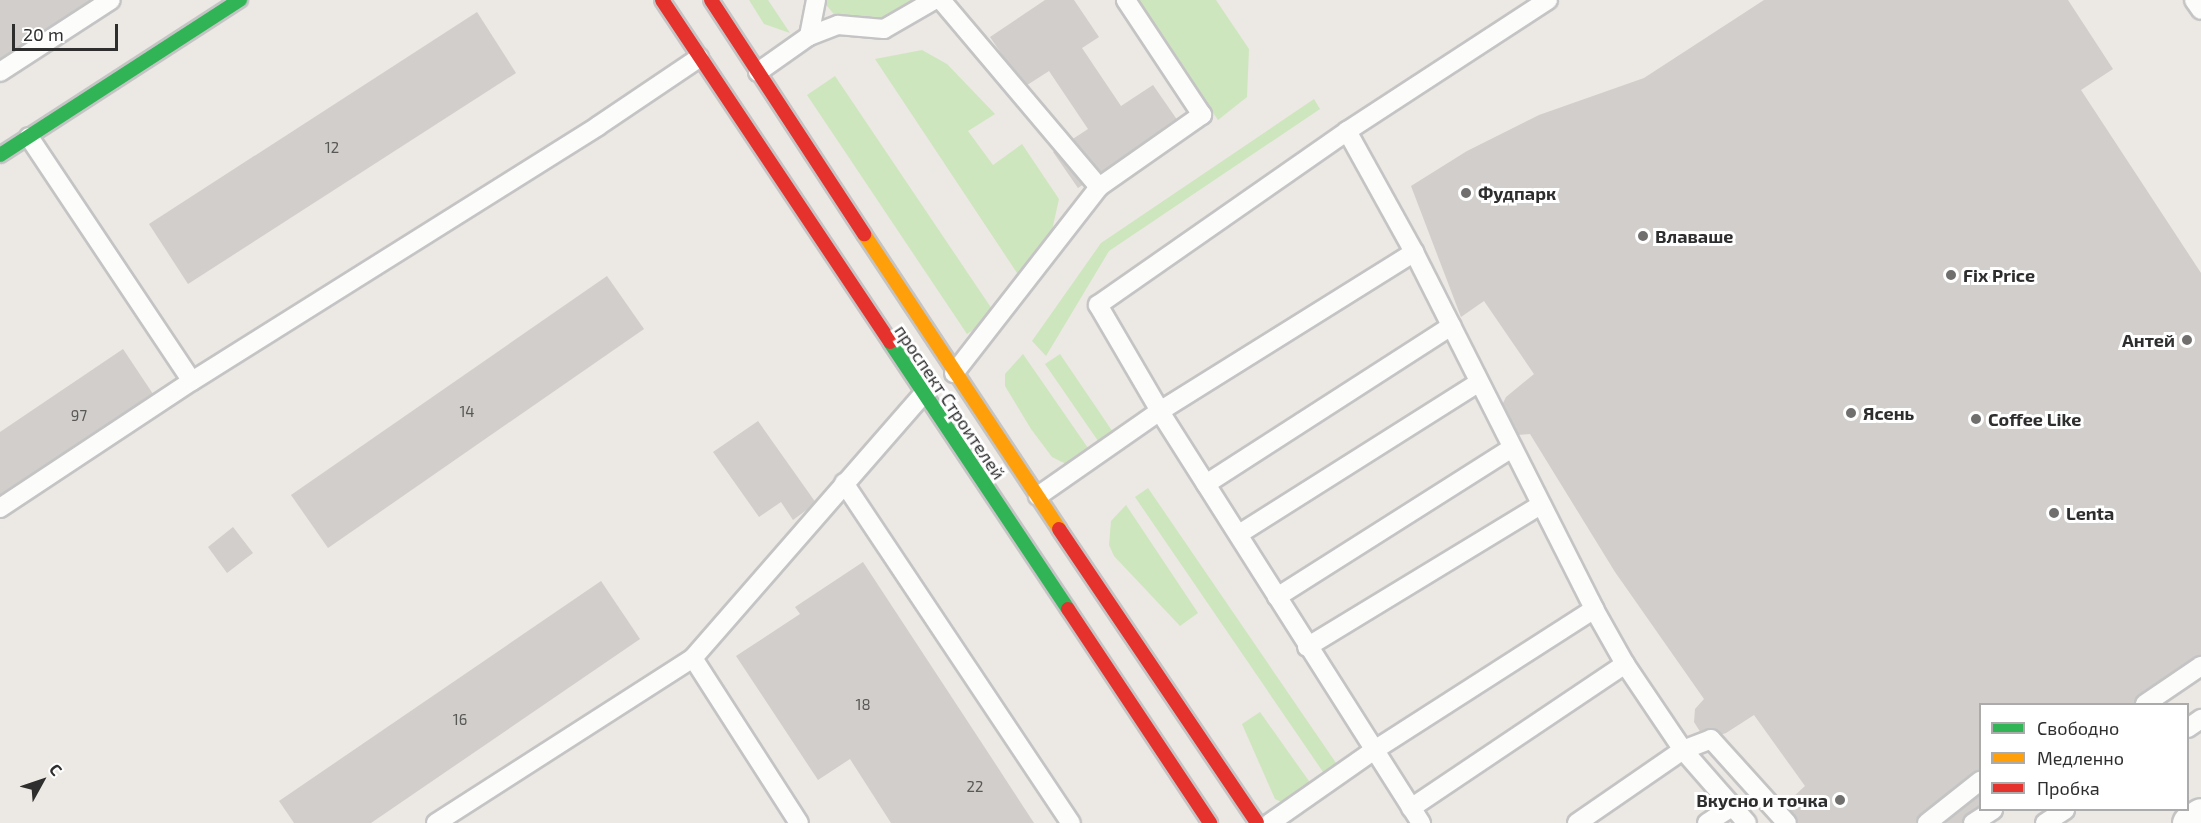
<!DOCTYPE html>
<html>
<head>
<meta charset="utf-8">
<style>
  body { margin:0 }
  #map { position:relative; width:2201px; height:823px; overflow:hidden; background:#ece8e4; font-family:"Exo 2",sans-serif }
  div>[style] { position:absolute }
  .green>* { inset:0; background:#cee6be }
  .building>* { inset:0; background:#d1cecb }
  .roads { filter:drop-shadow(2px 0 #c5c4c5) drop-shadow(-2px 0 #c5c4c5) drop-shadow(0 2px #c5c4c5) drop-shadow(0 -2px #c5c4c5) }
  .lane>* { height:18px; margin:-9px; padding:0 9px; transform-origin:9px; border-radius:9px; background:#fcfcfb }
  .street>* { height:33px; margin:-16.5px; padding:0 16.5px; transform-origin:16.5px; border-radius:16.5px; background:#fcfcfb }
  .fast>* { height:14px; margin:-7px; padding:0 7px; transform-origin:7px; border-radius:7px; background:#30b455 }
  .slow>* { height:14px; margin:-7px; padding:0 7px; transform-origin:7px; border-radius:7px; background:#ff9f0a }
  .jam>* { height:14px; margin:-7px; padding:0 7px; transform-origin:7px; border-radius:7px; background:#e5322d }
  .dots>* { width:16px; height:16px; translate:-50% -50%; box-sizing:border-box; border:3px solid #fff; border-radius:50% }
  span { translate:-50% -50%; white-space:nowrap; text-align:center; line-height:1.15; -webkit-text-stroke:6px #fff; paint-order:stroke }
  .number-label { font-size:15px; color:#585857 }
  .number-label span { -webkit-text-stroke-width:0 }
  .poi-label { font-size:18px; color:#2e2e2e; font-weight:700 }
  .left { translate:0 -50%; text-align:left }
  .right { translate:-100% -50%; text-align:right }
  .street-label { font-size:18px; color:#2e2e2e }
  .legend { position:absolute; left:1979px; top:703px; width:210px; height:108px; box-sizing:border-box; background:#fff; border:2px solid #ababab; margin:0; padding:8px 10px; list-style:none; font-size:18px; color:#2e2e2e }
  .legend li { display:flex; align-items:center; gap:12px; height:30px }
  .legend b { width:30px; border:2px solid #ababab }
  .north { position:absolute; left:12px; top:751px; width:60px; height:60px; -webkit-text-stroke:4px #fff; paint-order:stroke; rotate:50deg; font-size:16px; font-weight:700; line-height:24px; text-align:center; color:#2e2e2e }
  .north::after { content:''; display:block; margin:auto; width:21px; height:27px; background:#2e2e2e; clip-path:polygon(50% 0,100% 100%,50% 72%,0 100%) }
  .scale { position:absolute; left:12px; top:24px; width:106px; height:27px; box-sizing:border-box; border:3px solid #2e2e2e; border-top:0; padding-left:8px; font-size:18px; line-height:21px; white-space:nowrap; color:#2e2e2e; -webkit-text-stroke:4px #fff; paint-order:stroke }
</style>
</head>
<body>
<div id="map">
  <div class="green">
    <i style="clip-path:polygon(749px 0,768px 0,790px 33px,764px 24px)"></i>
    <i style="clip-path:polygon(822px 0,929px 0,890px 25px,843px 25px)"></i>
    <i style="clip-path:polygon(1137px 0,1216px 0,1249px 49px,1247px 97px,1218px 120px)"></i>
    <i style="clip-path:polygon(922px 50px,947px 64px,995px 114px,968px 131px,993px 165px,1022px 144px,1059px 199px,1051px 235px,1021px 279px,875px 59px)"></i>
    <i style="clip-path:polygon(835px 76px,996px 315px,967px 334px,807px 95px)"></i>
    <i style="clip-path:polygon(1314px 99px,1320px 109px,1109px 251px,1046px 356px,1032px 341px,1101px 243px)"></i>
    <i style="clip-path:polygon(1023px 354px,1097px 461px,1081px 465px,1066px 464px,1052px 457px,1031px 429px,1005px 386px,1005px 374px)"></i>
    <i style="clip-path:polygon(1060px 354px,1121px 444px,1107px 454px,1045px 364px)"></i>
    <i style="clip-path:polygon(1148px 488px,1347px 779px,1334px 788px,1135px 497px)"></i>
    <i style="clip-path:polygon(1126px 505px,1198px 613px,1180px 626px,1114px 556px,1109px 545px,1111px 521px)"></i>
    <i style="clip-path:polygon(1260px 712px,1321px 798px,1290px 806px,1275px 799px,1242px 724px)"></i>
  </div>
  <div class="building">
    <i style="clip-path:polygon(0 0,111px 0,0 72px)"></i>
    <i style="clip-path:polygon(1045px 0,1074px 0,1099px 37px,1082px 48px,1121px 106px,1153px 85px,1178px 121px,1078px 188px,1053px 152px,1088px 129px,1049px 71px,1024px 87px,990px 37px)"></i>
    <i style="clip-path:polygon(1764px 0,2068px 0,2113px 69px,2081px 90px,2201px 273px,2201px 659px,2132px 704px,1980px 704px,1980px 810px,2002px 810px,1986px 823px,1792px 823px,1779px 810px,1805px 786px,1754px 715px,1726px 733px,1714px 737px,1701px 733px,1694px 722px,1695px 709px,1704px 699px,1615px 572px,1530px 434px,1518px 435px,1507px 429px,1501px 407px,1506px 397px,1534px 374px,1484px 301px,1461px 317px,1411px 186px,1467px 151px,1539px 115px,1644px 78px)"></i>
    <i style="clip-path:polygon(477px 12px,516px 73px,188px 284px,149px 224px)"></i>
    <i style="clip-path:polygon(607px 276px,644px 329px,328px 548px,291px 495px)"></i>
    <i style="clip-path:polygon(123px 349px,157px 400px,0 505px,0 432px)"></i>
    <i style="clip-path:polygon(758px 421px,816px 503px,793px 520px,781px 502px,759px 517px,713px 452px)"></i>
    <i style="clip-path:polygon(233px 527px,253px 553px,227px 573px,208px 547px)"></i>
    <i style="clip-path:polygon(863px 562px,989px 754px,1034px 823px,891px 823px,850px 759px,818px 780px,736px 656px,800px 614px,795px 607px)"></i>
    <i style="clip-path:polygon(601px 581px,640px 639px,371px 823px,294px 823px,279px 801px)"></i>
  </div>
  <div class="roads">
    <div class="lane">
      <i style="left:941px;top:0;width:245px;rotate:49.8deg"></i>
      <i style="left:1099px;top:187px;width:236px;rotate:127.9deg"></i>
      <i style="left:2194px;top:0;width:12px;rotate:55deg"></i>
      <i style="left:809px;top:36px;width:37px;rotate:-79deg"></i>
      <i style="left:0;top:72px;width:132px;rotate:-33deg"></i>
      <i style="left:758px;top:72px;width:62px;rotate:-35.2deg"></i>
      <i style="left:809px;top:36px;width:31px;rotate:-21deg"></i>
      <i style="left:838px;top:25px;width:46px;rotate:5deg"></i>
      <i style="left:884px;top:29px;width:58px;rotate:-30.1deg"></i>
      <i style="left:1347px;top:131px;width:138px;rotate:61deg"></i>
      <i style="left:1414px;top:252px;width:400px;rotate:63.2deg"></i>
      <i style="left:1594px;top:609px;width:63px;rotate:60.6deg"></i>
      <i style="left:1625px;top:664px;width:104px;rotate:56deg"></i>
      <i style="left:1683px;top:750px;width:97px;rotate:48.8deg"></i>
      <i style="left:29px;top:137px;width:293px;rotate:56.3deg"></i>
      <i style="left:1099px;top:187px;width:126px;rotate:-35deg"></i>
      <i style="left:1202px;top:115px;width:138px;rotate:-123.5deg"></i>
      <i style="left:844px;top:483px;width:409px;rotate:56.3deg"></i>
      <i style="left:1206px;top:484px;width:292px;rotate:-32.8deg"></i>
      <i style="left:1038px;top:496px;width:149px;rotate:-34.9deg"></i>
      <i style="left:1160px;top:411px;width:300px;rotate:-32deg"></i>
      <i style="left:0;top:508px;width:230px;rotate:-33.5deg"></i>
      <i style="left:192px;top:381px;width:479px;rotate:-32.1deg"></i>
      <i style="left:598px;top:126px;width:122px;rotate:-34deg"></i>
      <i style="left:1239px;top:534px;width:284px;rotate:-32.3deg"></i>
      <i style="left:1277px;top:597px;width:278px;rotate:-32.4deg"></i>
      <i style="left:1307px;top:647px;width:274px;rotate:-31.3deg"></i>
      <i style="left:693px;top:658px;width:196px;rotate:57.3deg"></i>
      <i style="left:2145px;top:704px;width:68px;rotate:-34.2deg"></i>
      <i style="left:2188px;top:728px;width:16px;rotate:-35deg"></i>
      <i style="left:1411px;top:808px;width:258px;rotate:-33.9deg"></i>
      <i style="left:436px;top:823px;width:305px;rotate:-32.7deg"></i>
      <i style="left:693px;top:658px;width:350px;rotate:-48.9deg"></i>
      <i style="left:1270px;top:823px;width:126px;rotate:-35deg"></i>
      <i style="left:1373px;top:751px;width:263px;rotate:-32.7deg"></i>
      <i style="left:1421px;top:823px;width:488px;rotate:-122.4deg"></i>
      <i style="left:1160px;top:411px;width:123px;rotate:-120.3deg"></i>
      <i style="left:1098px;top:305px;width:304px;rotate:-34.9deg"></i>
      <i style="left:1347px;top:131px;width:240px;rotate:-33.1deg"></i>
      <i style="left:1577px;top:823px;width:129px;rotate:-34.6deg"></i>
      <i style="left:1683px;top:750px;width:30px;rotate:-21deg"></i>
      <i style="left:1711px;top:739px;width:113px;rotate:47.9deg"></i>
      <i style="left:1707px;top:823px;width:30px;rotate:-33deg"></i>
      <i style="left:1927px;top:823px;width:68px;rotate:-38.4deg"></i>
      <i style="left:1973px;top:823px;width:24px;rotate:-33deg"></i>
      <i style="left:2045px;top:823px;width:24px;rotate:-33deg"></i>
    </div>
    <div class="street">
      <i style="left:2189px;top:823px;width:14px;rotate:-34deg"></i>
    </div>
    <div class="fast">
      <i style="left:0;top:155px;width:286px;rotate:-32.9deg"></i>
      <i style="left:890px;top:342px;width:321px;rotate:56.3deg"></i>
    </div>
    <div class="slow">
      <i style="left:864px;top:234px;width:354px;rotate:56.5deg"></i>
    </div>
    <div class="jam">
      <i style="left:662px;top:0;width:411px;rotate:56.3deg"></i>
      <i style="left:711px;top:0;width:280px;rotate:56.8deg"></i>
      <i style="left:1059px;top:529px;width:354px;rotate:56deg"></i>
      <i style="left:1068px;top:609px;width:257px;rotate:56.4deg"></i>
    </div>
  </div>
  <div class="dots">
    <i style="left:1466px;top:193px;background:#706f6e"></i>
    <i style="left:1643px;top:236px;background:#706f6e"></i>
    <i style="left:1951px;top:275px;background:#706f6e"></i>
    <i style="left:2187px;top:340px;background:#706f6e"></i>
    <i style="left:1851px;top:413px;background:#706f6e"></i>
    <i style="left:1976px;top:419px;background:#706f6e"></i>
    <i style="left:2054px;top:513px;background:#706f6e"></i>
    <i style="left:1840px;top:800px;background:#706f6e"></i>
  </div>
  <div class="number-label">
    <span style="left:332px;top:148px">12</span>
    <span style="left:467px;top:412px">14</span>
    <span style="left:79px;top:416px">97</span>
    <span style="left:863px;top:705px">18</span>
    <span style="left:460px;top:720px">16</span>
    <span style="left:975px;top:787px">22</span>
  </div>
  <div class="poi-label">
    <span class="left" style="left:1478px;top:193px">Фудпарк</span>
    <span class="left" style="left:1655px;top:236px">Влаваше</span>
    <span class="left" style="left:1963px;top:275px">Fix Price</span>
    <span class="right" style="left:2175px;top:340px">Антей</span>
    <span class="left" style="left:1863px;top:413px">Ясень</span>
    <span class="left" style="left:1988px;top:419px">Coffee Like</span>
    <span class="left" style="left:2066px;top:513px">Lenta</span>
    <span class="right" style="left:1828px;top:800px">Вкусно и точка</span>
  </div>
  <div class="street-label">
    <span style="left:950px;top:402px;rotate:56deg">проспект Строителей</span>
  </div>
  <ul class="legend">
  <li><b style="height:8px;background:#30b455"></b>Свободно</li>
  <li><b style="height:8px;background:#ff9f0a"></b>Медленно</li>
  <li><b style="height:8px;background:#e5322d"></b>Пробка</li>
  </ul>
  <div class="north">С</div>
  <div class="scale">20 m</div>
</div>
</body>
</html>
